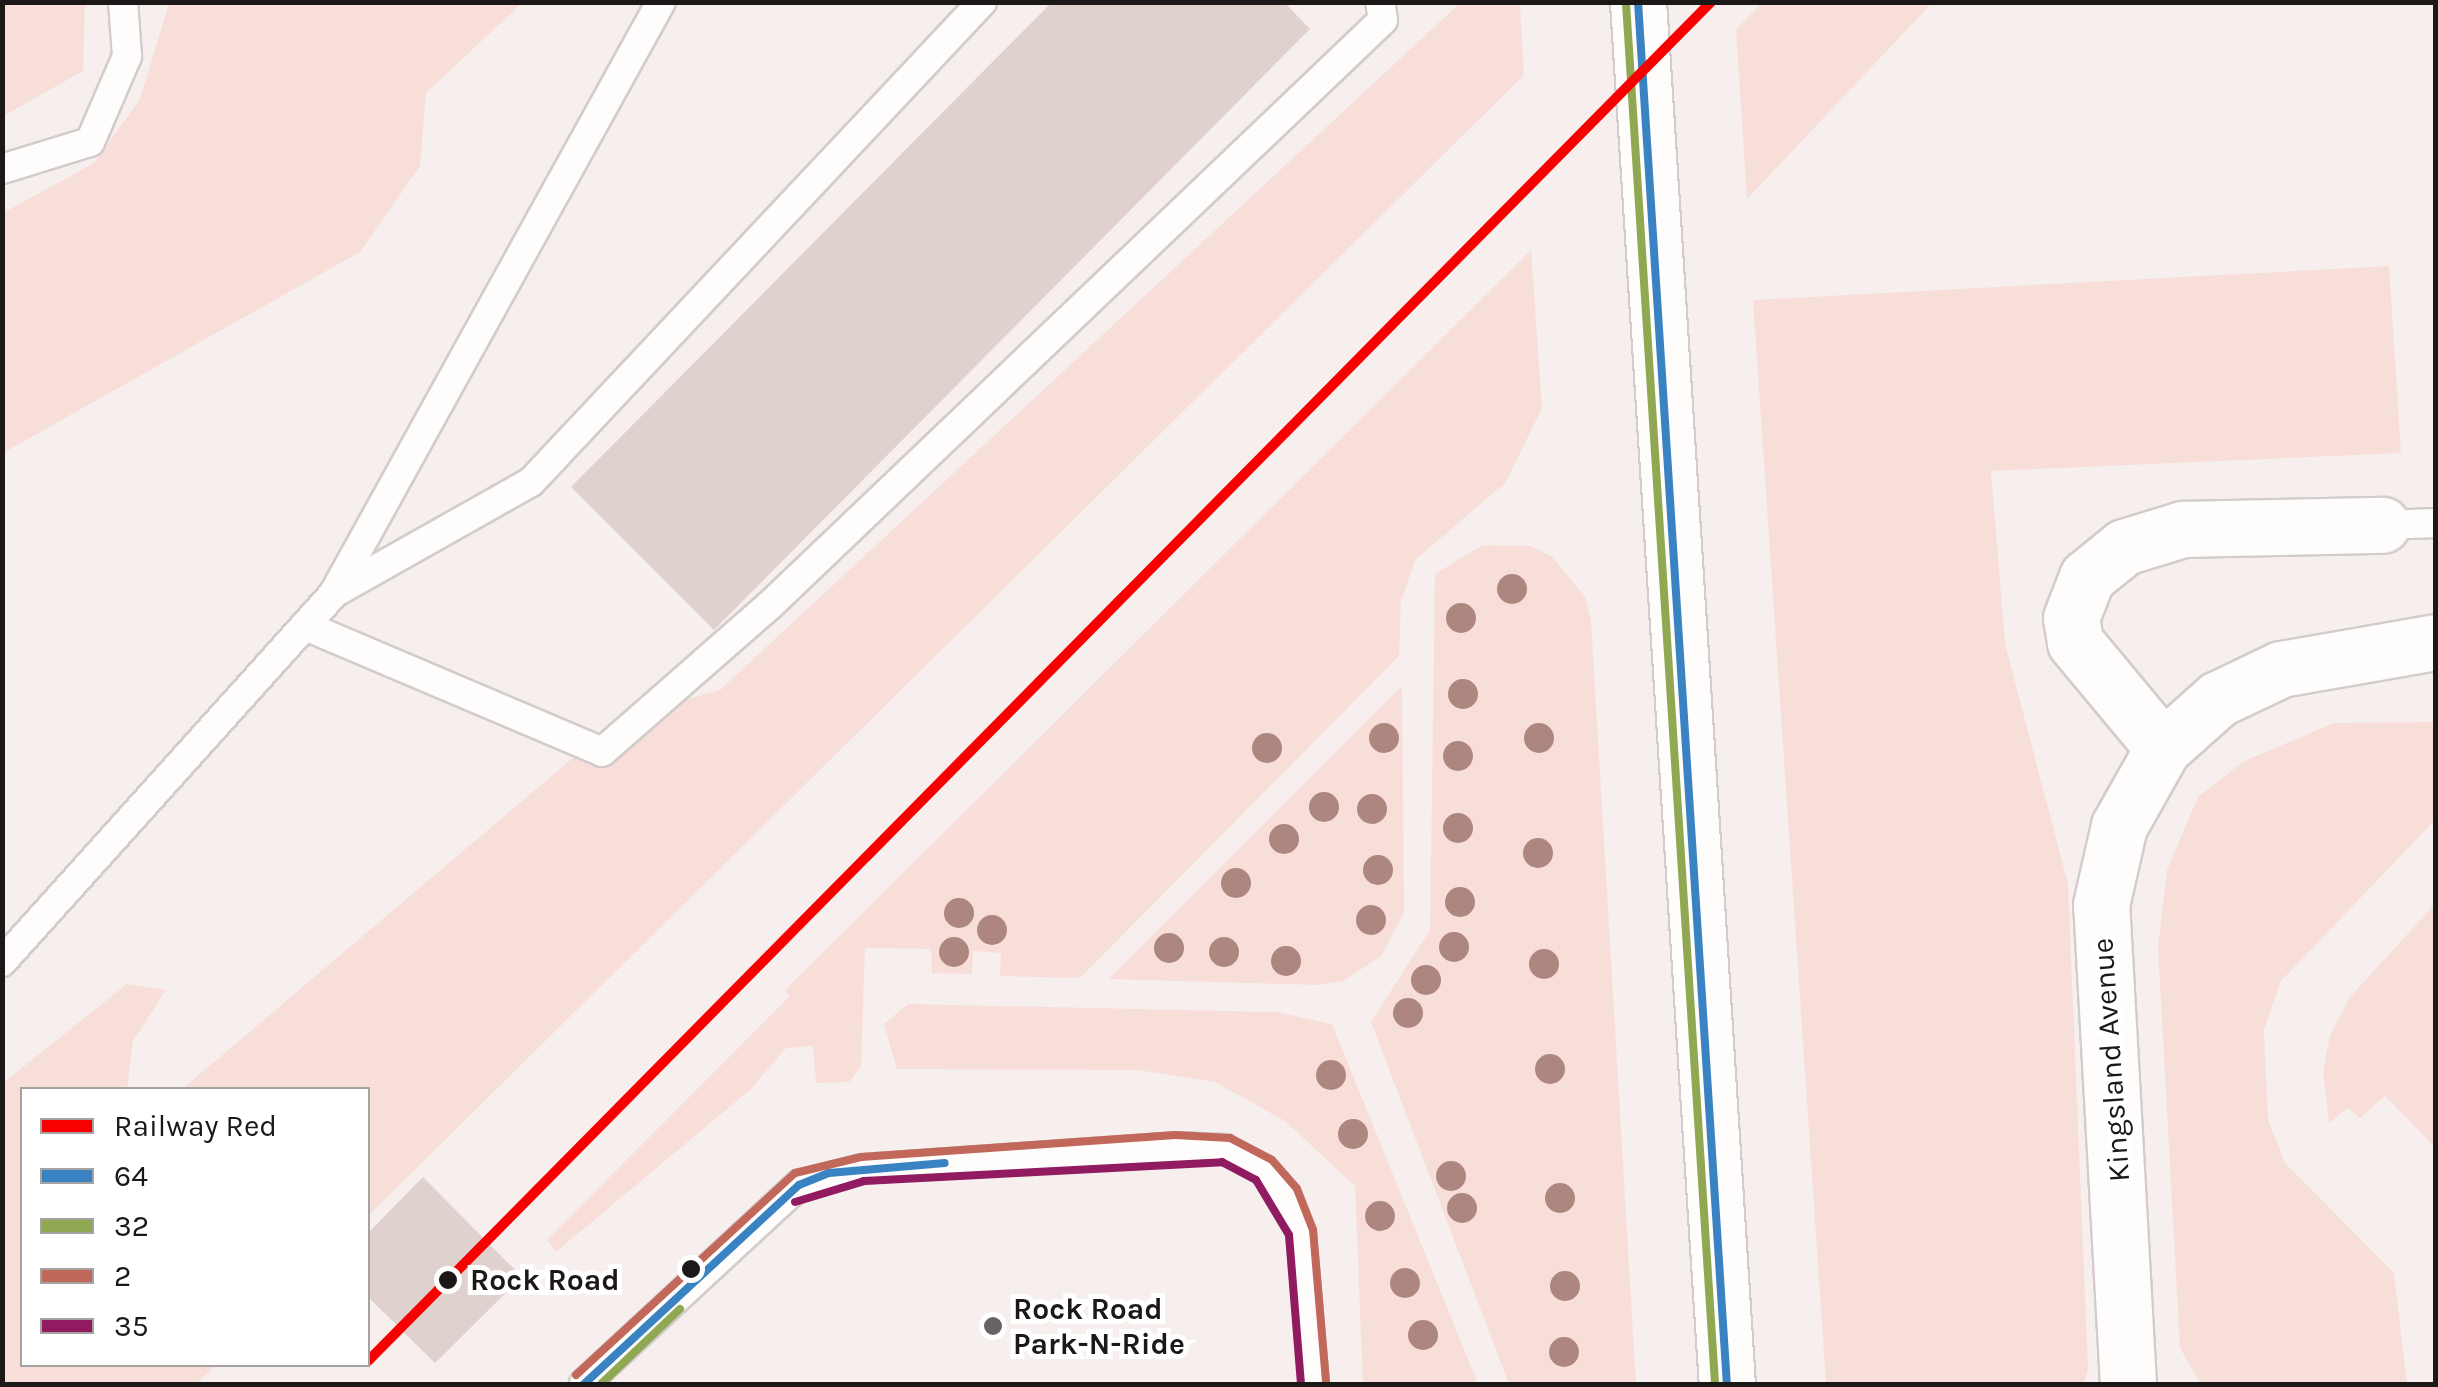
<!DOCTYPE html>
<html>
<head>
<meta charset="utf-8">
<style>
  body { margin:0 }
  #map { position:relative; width:2438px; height:1387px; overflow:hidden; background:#f6efee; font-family:Karla,sans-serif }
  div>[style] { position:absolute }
  .green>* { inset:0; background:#f8ded9 }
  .building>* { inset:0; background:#dfd1ce }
  .roads { filter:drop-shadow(2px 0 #d2cdcc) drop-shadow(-2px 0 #d2cdcc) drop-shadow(0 2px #d2cdcc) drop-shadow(0 -2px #d2cdcc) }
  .service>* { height:28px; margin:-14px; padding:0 14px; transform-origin:14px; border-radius:14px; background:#fefdfc }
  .minor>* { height:55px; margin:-27.5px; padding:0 27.5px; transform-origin:27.5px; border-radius:27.5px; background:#fefdfc }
  .primary>* { height:55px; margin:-27.5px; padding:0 27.5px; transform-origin:27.5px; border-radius:27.5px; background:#fefdfc }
  .bus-1>* { height:8px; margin:-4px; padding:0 4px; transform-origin:4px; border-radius:4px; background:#3a83c3 }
  .bus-2>* { height:8px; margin:-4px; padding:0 4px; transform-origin:4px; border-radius:4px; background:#8fa851 }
  .bus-3>* { height:8px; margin:-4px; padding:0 4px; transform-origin:4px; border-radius:4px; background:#c2685b }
  .bus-4>* { height:8px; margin:-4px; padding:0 4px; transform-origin:4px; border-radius:4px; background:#901b61 }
  .rail-1>* { height:10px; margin:-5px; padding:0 5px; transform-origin:5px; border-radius:5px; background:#f80000 }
  .trees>* { width:30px; height:30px; margin:-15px; border-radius:50%; background:#ae8680 }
  .dots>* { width:28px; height:28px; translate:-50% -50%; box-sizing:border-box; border:5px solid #fff; border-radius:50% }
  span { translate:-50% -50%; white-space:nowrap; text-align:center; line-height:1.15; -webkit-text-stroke:10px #fff; paint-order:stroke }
  .street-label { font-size:30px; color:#1c1817 }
  .stop-label { font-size:30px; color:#1c1817; font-weight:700 }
  .left { translate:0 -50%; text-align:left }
  .poi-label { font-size:30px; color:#1c1817; font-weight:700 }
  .frame { position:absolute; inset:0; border:5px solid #1c1817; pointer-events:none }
  .legend { position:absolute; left:20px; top:1087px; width:350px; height:280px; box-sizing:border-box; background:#fff; border:2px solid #a4a3a2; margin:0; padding:12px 18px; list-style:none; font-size:30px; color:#1c1817 }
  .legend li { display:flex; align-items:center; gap:20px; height:50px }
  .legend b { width:50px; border:2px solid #a4a3a2 }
</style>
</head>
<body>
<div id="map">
  <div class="green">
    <i style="clip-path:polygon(3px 2px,85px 3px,83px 71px,3px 116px)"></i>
    <i style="clip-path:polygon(1763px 2px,1932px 3px,1747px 199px,1736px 29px)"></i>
    <i style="clip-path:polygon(169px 3px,522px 3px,426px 93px,420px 166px,360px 252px,3px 453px,3px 213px,94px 163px,140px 99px)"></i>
    <i style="clip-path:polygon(1460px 3px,1520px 3px,1524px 75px,368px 1216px,368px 1090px,181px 1090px,620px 718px,720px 690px)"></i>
    <i style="clip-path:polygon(1531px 250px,1542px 408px,1506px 482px,1415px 560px,1401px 601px,1399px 656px,1080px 978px,1000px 976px,1001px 953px,973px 951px,972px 974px,932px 973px,931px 949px,865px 948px,861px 1066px,849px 1082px,816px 1083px,813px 1046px,786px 1048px,751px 1089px,556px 1252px,547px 1240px,790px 996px,785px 990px)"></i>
    <i style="clip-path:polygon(2389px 266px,2401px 453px,1991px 471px,2005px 644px,2068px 884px,2088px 1369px,2084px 1384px,1826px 1384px,1753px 300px)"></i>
    <i style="clip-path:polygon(1483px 545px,1530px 546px,1551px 556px,1585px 596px,1591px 620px,1636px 1384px,1509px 1384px,1371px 1022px,1430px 930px,1435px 574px)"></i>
    <i style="clip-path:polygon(1402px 686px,1404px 913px,1381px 956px,1343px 981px,1319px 985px,1109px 979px)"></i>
    <i style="clip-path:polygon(2435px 722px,2435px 820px,2281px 981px,2264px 1030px,2268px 1120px,2285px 1163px,2394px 1273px,2407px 1384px,2201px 1384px,2180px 1348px,2158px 947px,2167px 870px,2198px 797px,2244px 761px,2334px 723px)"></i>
    <i style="clip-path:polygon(2435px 904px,2435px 1147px,2385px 1096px,2360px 1118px,2348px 1108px,2329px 1123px,2323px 1072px,2330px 1035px,2350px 997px)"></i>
    <i style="clip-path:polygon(127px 984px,166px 990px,133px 1041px,127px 1089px,22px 1090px,22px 1364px,216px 1365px,196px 1384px,3px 1384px,3px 1083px)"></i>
    <i style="clip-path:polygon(908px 1004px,1276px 1012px,1332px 1024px,1478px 1384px,1363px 1384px,1355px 1186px,1285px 1121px,1215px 1082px,1138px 1070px,897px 1069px,884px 1024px)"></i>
  </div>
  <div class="building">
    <i style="clip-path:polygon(1052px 2px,1284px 2px,1310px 29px,714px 630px,571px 487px)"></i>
    <i style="clip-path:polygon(423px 1177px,522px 1277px,435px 1363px,368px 1297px,368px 1233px)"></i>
  </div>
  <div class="roads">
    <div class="service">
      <i style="left:661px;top:2px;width:675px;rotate:118.96deg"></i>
      <i style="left:334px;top:593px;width:226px;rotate:-29.4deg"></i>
      <i style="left:531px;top:482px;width:659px;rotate:-46.78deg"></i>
      <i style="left:2px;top:169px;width:92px;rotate:-17.1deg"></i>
      <i style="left:90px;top:142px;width:94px;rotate:-66.7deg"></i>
      <i style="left:127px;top:56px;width:54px;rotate:-94.2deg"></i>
      <i style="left:2382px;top:525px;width:54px;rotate:-2.1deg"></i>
      <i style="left:308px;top:627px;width:319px;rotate:23deg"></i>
      <i style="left:602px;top:752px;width:223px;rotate:-41.2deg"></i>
      <i style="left:770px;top:605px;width:847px;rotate:-43.66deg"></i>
      <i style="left:1383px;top:20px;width:18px;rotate:-99deg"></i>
      <i style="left:2px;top:962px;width:496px;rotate:-48deg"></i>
      <i style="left:584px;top:1384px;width:293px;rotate:-42.8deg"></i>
      <i style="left:799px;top:1185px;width:65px;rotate:-14.3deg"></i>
      <i style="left:862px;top:1169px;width:314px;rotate:-4deg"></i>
      <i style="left:1175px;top:1147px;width:50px;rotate:2.3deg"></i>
      <i style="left:1225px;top:1149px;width:44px;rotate:28.3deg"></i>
      <i style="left:1264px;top:1170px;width:33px;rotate:49deg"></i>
      <i style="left:1286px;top:1195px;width:40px;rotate:68deg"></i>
      <i style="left:1301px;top:1232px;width:153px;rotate:85.1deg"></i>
    </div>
    <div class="minor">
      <i style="left:2163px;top:748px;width:138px;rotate:-129.7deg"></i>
      <i style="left:2075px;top:642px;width:24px;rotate:-99deg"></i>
      <i style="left:2071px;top:618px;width:44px;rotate:-68.7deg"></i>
      <i style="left:2087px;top:577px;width:48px;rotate:-39deg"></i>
      <i style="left:2124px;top:547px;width:62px;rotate:-17deg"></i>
      <i style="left:2183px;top:529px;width:199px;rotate:-1.2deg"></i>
      <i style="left:2128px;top:1384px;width:480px;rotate:-93.2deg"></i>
      <i style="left:2101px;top:905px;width:81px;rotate:-77.2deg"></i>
      <i style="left:2119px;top:826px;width:90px;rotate:-60.6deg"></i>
      <i style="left:2163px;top:748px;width:74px;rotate:-41.7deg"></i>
      <i style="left:2218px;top:699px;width:70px;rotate:-25.5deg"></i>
      <i style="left:2281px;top:669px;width:157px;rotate:-9.9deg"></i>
    </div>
    <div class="primary">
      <i style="left:1638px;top:2px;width:1385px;rotate:86.32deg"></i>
    </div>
  </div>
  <div class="bus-1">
    <i style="left:1638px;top:2px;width:1385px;rotate:86.32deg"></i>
    <i style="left:584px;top:1384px;width:293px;rotate:-42.8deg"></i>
    <i style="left:799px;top:1185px;width:32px;rotate:-22deg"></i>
    <i style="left:829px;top:1173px;width:116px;rotate:-4.9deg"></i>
  </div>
  <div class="bus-2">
    <i style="left:1626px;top:3px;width:1384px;rotate:86.31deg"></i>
    <i style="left:601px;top:1384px;width:109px;rotate:-43.5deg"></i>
  </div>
  <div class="bus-3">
    <i style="left:576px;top:1375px;width:298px;rotate:-42.7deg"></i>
    <i style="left:795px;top:1173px;width:68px;rotate:-13.6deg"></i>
    <i style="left:861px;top:1157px;width:315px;rotate:-4deg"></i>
    <i style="left:1175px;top:1135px;width:55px;rotate:3.1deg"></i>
    <i style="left:1230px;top:1138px;width:47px;rotate:27.6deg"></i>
    <i style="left:1272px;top:1160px;width:38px;rotate:49deg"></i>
    <i style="left:1297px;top:1189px;width:44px;rotate:68.7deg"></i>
    <i style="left:1313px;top:1230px;width:154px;rotate:85.1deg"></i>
  </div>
  <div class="bus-4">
    <i style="left:795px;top:1202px;width:72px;rotate:-16.9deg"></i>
    <i style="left:864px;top:1181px;width:359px;rotate:-3deg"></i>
    <i style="left:1222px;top:1162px;width:38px;rotate:28deg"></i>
    <i style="left:1256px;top:1180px;width:64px;rotate:59deg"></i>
    <i style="left:1289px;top:1235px;width:149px;rotate:85.4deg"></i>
  </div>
  <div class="rail-1">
    <i style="left:368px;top:1361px;width:1911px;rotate:-45.34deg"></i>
  </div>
  <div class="trees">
    <i style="left:1512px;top:589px"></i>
    <i style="left:1461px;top:618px"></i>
    <i style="left:1463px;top:694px"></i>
    <i style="left:1384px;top:738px"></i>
    <i style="left:1539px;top:738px"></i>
    <i style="left:1267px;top:748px"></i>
    <i style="left:1458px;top:756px"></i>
    <i style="left:1324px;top:807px"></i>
    <i style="left:1372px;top:809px"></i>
    <i style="left:1458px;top:828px"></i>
    <i style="left:1284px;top:839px"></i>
    <i style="left:1538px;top:853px"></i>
    <i style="left:1378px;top:870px"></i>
    <i style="left:1236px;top:883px"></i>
    <i style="left:1460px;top:902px"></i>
    <i style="left:959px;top:913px"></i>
    <i style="left:1371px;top:920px"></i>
    <i style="left:992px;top:930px"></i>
    <i style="left:1454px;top:947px"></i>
    <i style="left:1169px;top:948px"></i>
    <i style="left:954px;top:952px"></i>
    <i style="left:1224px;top:952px"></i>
    <i style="left:1286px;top:961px"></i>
    <i style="left:1544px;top:964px"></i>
    <i style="left:1426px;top:980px"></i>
    <i style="left:1408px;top:1013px"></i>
    <i style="left:1550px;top:1069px"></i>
    <i style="left:1331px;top:1075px"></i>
    <i style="left:1353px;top:1134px"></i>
    <i style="left:1451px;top:1176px"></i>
    <i style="left:1560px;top:1198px"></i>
    <i style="left:1462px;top:1208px"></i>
    <i style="left:1380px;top:1216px"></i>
    <i style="left:1405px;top:1283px"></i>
    <i style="left:1565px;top:1286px"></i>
    <i style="left:1423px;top:1335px"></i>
    <i style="left:1564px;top:1352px"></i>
  </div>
  <div class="dots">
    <i style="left:691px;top:1269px;background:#1c1817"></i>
    <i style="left:448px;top:1280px;background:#1c1817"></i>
    <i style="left:993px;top:1326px;background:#686362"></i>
  </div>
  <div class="street-label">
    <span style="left:2111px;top:1060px;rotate:-94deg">Kingsland Avenue</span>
  </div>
  <div class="stop-label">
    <span class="left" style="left:470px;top:1280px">Rock Road</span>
  </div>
  <div class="poi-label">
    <span class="left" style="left:1013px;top:1326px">Rock Road<br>Park-N-Ride</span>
  </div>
  <div class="frame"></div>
  <ul class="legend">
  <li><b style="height:12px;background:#f80000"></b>Railway Red</li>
  <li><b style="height:12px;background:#3a83c3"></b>64</li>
  <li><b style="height:12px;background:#8fa851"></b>32</li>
  <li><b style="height:12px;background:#c2685b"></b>2</li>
  <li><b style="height:12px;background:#901b61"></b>35</li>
  </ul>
</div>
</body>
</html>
